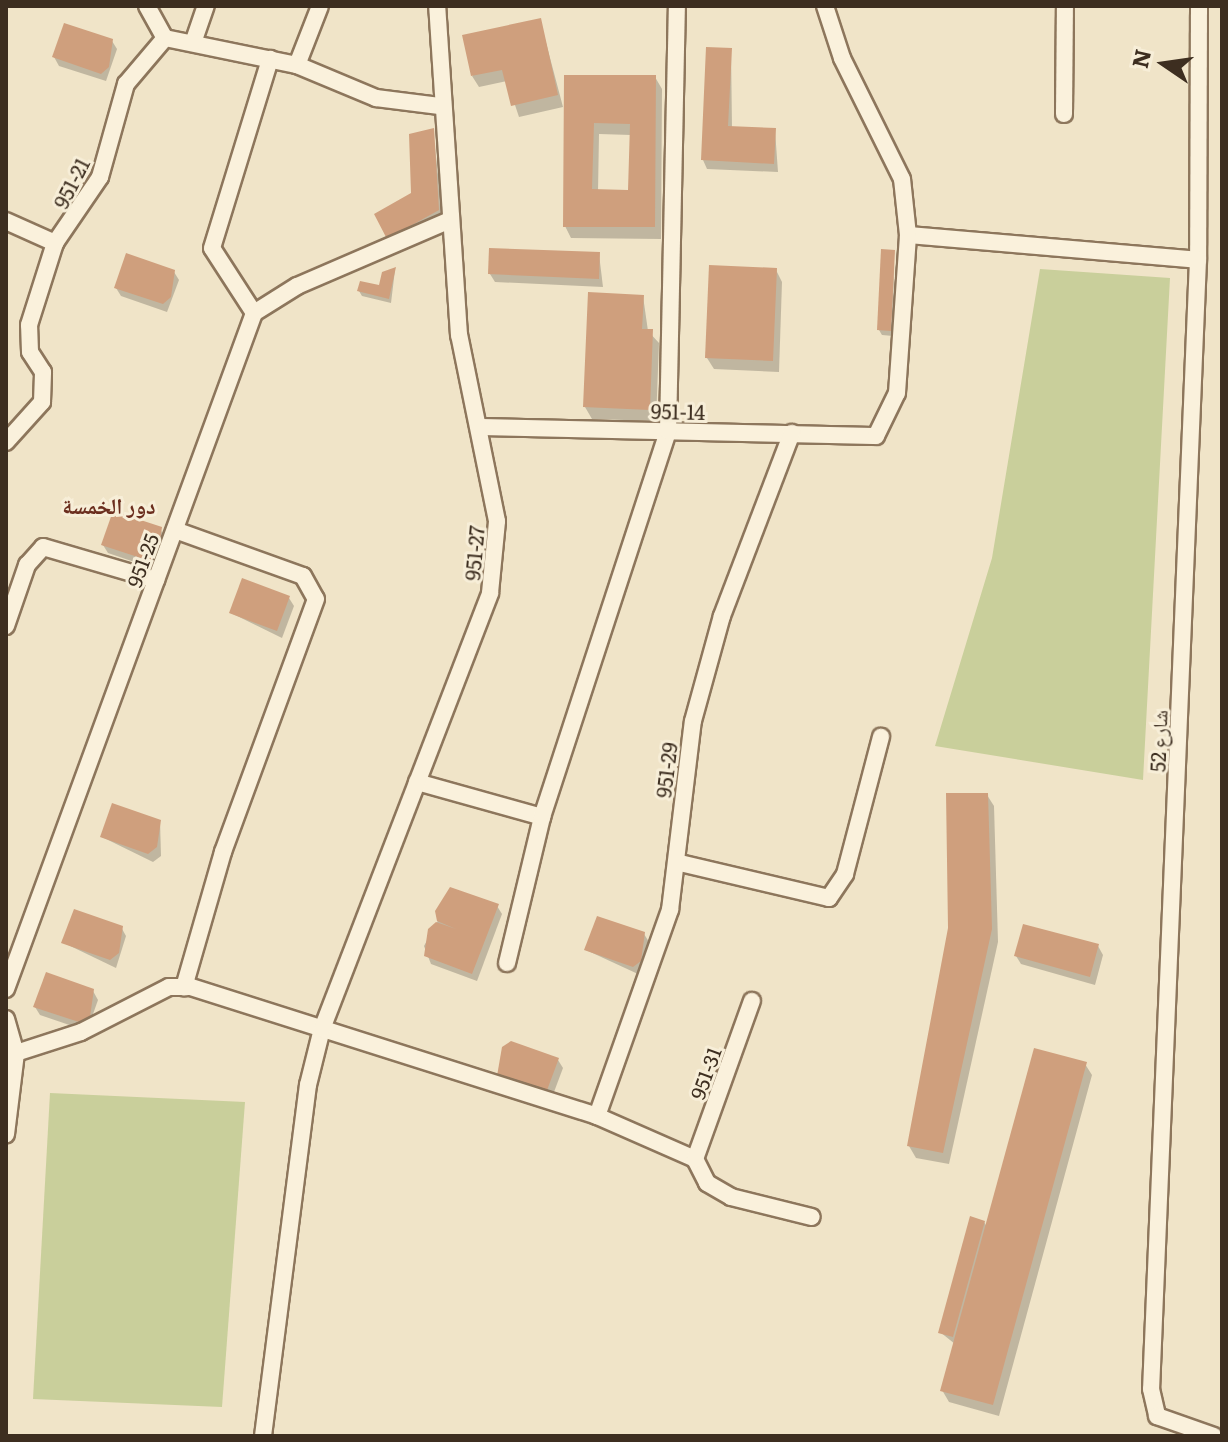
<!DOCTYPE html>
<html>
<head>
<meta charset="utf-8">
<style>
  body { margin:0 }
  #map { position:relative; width:1228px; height:1442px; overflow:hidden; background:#f0e4c8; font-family:Literata,"Noto Naskh Arabic",serif }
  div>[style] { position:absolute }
  .green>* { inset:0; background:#c9cf9b }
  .shadow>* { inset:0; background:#0003 }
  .building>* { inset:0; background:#cf9f7d }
  .roads { filter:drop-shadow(2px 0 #8d765c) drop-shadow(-2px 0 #8d765c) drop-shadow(0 2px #8d765c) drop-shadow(0 -2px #8d765c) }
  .minor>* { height:16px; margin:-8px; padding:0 8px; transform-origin:8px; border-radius:8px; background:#faf1dc }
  span { translate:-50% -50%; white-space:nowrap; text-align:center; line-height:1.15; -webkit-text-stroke:6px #f7eed8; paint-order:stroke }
  .street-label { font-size:20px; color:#3d2e20 }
  .neighbourhood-label { font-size:22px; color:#6b2e1e; font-weight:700 }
  .frame { position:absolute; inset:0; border:8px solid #3d2e20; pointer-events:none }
  .north { position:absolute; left:1124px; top:24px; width:80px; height:80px; -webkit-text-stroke:6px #f7eed8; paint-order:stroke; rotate:283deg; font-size:22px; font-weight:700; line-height:32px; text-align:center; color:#3d2e20 }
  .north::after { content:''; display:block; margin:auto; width:28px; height:36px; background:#3d2e20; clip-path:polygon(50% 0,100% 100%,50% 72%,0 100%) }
</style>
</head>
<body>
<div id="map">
  <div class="green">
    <i style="clip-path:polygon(1040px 269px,1170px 278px,1143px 780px,935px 746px,992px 558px)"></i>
    <i style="clip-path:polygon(50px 1093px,245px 1102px,222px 1407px,33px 1399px)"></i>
  </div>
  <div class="shadow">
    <i style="clip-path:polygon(540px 20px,563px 107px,519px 117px,507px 81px,479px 87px,472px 76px)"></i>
    <i style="clip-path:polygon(112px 41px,117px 49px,106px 81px,59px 66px,54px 57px)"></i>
    <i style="clip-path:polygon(731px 50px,732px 128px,775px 130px,778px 172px,707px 169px,703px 160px)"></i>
    <i style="clip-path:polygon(evenodd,566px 77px,655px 77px,662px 89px,661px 239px,571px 238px,565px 226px,566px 77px,599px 134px,631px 135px,630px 192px,598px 192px,599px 134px)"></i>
    <i style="clip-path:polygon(433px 130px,443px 219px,393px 247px,376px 214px,413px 195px)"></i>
    <i style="clip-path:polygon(894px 252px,893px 336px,882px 335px,879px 330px)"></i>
    <i style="clip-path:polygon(599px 254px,603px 287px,495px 282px,490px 274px)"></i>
    <i style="clip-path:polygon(395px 270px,391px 303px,362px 296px,359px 291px,381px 288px,384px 274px)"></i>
    <i style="clip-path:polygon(776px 270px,782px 282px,779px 372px,714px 369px,707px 358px)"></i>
    <i style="clip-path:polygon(174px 272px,179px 280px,167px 312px,121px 296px,116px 288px)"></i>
    <i style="clip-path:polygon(643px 296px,648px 331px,659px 343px,656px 421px,592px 419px,585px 407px)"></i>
    <i style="clip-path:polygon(160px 529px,165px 538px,155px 569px,108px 553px,103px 545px)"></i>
    <i style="clip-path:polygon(289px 598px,294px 606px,282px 638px,231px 613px)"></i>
    <i style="clip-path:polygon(987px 795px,994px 806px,998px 942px,949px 1164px,916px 1158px,909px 1146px)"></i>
    <i style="clip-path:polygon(160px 821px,161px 856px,153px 862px,102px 837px)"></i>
    <i style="clip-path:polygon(497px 906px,502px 914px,477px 981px,431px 964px,424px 946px,440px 917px)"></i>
    <i style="clip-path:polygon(121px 927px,126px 936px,116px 968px,64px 943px)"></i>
    <i style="clip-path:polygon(644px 934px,649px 942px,638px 974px,586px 950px)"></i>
    <i style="clip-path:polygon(1098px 946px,1103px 955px,1095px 985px,1021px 964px,1016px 956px)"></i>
    <i style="clip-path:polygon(93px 991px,98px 1000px,87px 1031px,40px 1015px,35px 1007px)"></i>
    <i style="clip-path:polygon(511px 1043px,558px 1060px,563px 1068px,551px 1100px)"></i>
    <i style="clip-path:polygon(1085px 1064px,1092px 1075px,999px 1416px,949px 1402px,942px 1390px,955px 1344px,940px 1332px,984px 1222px,987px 1227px)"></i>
  </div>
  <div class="building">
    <i style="clip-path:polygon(541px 18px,558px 95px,511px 106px,502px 70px,471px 76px,462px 35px)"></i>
    <i style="clip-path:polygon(64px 23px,113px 39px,109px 67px,101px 74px,52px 57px)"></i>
    <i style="clip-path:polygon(706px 47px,732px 48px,728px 126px,776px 128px,774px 164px,701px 160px)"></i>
    <i style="clip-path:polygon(evenodd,564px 75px,656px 75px,655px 227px,563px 227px,564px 75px,594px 123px,630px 124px,628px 190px,592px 189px,594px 123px)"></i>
    <i style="clip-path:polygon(434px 128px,439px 210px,387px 239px,374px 214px,411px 193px,409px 134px)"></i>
    <i style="clip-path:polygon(489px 248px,600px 252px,599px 279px,488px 274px)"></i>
    <i style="clip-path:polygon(881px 249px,895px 250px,891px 331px,877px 330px)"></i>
    <i style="clip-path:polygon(126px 253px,175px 270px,171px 297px,163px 304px,114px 288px)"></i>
    <i style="clip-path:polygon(709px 265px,777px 268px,773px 361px,705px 358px)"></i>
    <i style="clip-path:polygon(396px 267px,389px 299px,357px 291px,360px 281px,379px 285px,382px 272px)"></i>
    <i style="clip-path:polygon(588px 292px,644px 295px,642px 329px,653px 329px,650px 410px,583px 407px)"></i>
    <i style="clip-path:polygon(113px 511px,162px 527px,158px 555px,150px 561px,101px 545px)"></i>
    <i style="clip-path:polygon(242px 578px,290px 596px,277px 631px,229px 613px)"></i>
    <i style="clip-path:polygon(946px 793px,988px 793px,992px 929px,943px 1153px,907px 1146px,948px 928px)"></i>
    <i style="clip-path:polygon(112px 803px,161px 820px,157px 847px,148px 854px,100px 837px)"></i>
    <i style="clip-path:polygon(450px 887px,499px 904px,472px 974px,424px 956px,428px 929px,436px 922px,456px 929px,437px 921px,435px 911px)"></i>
    <i style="clip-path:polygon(74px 909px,123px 926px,119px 953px,110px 960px,61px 943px)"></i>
    <i style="clip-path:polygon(597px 916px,645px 932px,641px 961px,633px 967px,584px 950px)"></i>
    <i style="clip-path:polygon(1023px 924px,1099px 944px,1090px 977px,1014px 956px)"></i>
    <i style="clip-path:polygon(46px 972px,94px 989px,90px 1017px,82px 1023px,33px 1007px)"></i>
    <i style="clip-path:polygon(511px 1041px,559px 1058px,546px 1093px,497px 1076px,502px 1047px)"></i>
    <i style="clip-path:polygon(1034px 1048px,1087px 1062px,993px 1405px,940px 1391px)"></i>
    <i style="clip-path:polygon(970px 1216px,985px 1221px,953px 1337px,938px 1333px)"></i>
  </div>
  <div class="roads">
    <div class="minor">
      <i style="left:147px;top:6px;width:37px;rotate:61deg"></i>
      <i style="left:1199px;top:6px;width:254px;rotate:90.2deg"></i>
      <i style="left:1198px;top:260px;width:1130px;rotate:92.38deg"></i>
      <i style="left:1151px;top:1389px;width:28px;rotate:77deg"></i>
      <i style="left:1157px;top:1416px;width:60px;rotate:19.3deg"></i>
      <i style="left:165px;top:38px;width:135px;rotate:11.6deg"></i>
      <i style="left:297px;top:65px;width:86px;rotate:22.7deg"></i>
      <i style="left:376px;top:98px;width:64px;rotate:7.2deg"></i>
      <i style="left:193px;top:43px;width:39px;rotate:-71deg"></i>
      <i style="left:297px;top:65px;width:63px;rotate:-68.7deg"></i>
      <i style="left:1064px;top:114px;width:108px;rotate:-89.5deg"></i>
      <i style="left:6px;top:221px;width:54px;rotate:24.2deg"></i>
      <i style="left:908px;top:235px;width:291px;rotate:4.9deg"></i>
      <i style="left:254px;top:313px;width:51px;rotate:-32.1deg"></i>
      <i style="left:297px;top:286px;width:167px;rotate:-23.3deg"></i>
      <i style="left:479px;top:427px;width:397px;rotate:1.3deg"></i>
      <i style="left:876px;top:436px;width:48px;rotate:-64deg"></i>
      <i style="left:897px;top:393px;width:158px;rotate:-86deg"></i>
      <i style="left:908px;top:235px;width:56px;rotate:-96.1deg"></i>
      <i style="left:902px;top:179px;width:135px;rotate:-116.4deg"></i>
      <i style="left:842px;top:58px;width:55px;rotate:-108.1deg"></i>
      <i style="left:6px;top:442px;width:54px;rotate:-48deg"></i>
      <i style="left:42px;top:402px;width:30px;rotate:-88deg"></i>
      <i style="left:43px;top:372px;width:24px;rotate:-123deg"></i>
      <i style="left:30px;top:352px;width:27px;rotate:-92deg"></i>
      <i style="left:29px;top:325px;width:86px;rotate:-72.4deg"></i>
      <i style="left:55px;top:243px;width:80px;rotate:-55.7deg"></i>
      <i style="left:100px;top:177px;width:97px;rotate:-74.4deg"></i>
      <i style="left:126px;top:84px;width:60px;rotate:-49.7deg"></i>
      <i style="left:175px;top:530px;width:136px;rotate:19.8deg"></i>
      <i style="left:303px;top:576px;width:26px;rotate:61deg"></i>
      <i style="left:316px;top:599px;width:270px;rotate:110.2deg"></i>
      <i style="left:223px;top:852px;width:141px;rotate:106.1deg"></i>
      <i style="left:6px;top:626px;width:65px;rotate:-71deg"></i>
      <i style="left:27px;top:565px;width:24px;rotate:-48deg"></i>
      <i style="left:43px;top:547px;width:118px;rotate:16.3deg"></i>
      <i style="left:417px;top:782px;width:130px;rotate:15.6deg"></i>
      <i style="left:680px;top:863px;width:153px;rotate:13.2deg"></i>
      <i style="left:829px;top:898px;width:29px;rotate:-56deg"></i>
      <i style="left:845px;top:874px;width:142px;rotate:-75.3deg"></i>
      <i style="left:507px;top:963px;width:150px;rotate:-76.5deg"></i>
      <i style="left:542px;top:817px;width:406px;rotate:-71.9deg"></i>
      <i style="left:668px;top:431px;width:425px;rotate:-88.8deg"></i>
      <i style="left:6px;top:989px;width:720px;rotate:-69.85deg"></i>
      <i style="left:254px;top:313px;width:77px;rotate:-122.9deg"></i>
      <i style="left:212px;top:248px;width:198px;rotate:-72.9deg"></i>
      <i style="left:6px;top:1019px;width:35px;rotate:74deg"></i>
      <i style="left:16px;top:1053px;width:82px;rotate:97deg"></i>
      <i style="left:16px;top:1053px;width:68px;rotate:-17.9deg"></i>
      <i style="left:81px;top:1032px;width:99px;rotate:-27.1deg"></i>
      <i style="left:169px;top:987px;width:22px"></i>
      <i style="left:191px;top:987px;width:426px;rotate:17.6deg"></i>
      <i style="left:597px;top:1116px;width:107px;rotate:23.7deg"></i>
      <i style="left:695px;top:1159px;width:27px;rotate:63deg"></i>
      <i style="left:707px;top:1183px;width:28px;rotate:30deg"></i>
      <i style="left:731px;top:1197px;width:83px;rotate:13.9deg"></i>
      <i style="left:597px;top:1116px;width:219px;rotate:-70.5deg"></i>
      <i style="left:670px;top:910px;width:190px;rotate:-83.1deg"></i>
      <i style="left:693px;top:721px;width:109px;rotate:-74.6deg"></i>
      <i style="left:722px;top:616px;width:196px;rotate:-69.1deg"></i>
      <i style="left:695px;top:1159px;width:168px;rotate:-70.2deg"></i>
      <i style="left:263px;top:1436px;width:354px;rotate:-82.7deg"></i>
      <i style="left:308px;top:1085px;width:58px;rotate:-76deg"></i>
      <i style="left:322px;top:1029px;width:467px;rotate:-68.9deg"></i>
      <i style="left:490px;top:593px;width:72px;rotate:-84.4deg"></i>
      <i style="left:497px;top:521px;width:190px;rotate:-101.5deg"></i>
      <i style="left:459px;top:335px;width:330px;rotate:-93.8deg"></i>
    </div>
  </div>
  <div class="street-label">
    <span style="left:71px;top:183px;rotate:-63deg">951-21</span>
    <span style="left:678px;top:411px;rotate:1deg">951-14</span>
    <span style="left:474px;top:553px;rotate:-85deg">951-27</span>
    <span style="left:142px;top:560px;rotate:-70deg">951-25</span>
    <span style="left:1158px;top:741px;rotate:-88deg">شارع 52</span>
    <span style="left:666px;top:770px;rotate:-83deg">951-29</span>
    <span style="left:705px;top:1073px;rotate:-70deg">951-31</span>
  </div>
  <div class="neighbourhood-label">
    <span style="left:109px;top:505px">دور الخمسة</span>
  </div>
  <div class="frame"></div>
  <div class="north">N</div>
</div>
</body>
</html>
